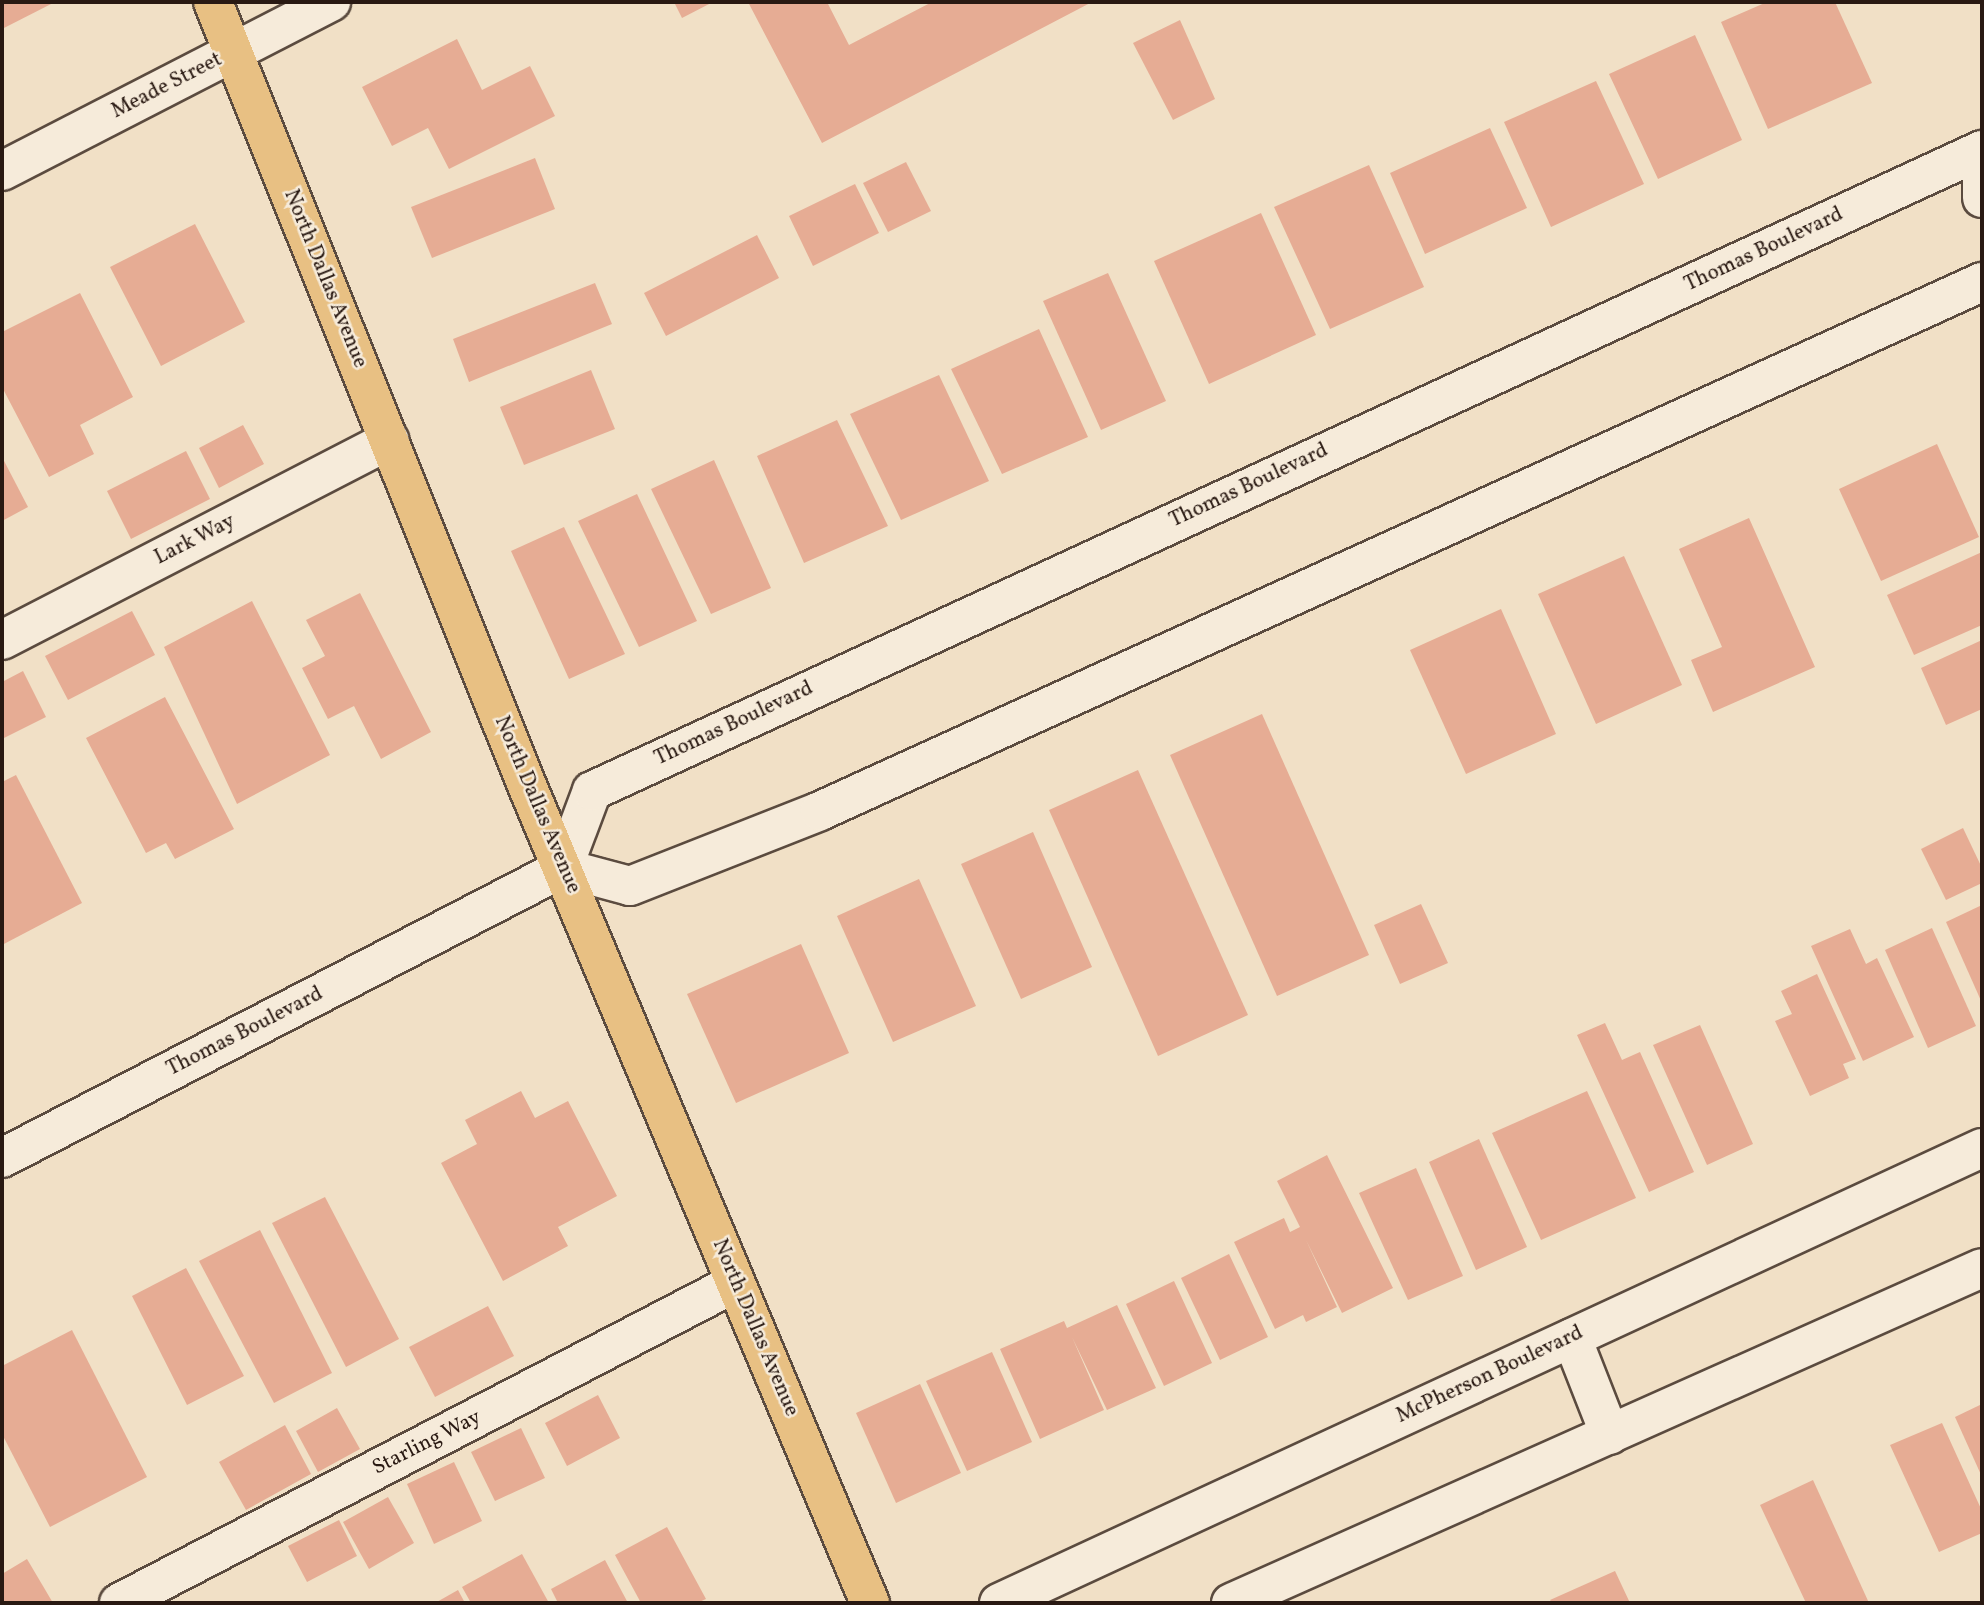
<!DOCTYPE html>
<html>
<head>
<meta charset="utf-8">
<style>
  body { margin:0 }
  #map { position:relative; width:1984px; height:1605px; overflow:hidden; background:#f1e0c6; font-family:Vollkorn,serif }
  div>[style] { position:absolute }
  .building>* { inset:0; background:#e6ac94 }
  .roads { filter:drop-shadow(2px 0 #5b4b3f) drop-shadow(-2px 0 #5b4b3f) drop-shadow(0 2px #5b4b3f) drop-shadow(0 -2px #5b4b3f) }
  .minor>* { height:38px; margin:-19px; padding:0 19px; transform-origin:19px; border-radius:19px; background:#f6ebda }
  .major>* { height:38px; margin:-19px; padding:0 19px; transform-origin:19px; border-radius:19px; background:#e8c083 }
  span { translate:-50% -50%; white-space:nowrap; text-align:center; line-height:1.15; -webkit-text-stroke:5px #f6ebda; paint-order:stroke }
  .street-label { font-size:21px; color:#291912 }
  .frame { position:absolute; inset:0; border:4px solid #291912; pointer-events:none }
</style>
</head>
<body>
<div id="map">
  <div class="building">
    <i style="clip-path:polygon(2px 2px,55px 2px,2px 29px)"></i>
    <i style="clip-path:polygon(674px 2px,713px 2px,682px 18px)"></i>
    <i style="clip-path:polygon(748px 2px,827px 2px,849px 45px,932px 2px,1092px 2px,822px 143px)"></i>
    <i style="clip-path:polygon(1767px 2px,1835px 2px,1872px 83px,1768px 129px,1721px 22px)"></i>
    <i style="clip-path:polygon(1180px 20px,1215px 99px,1173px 120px,1133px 43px)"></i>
    <i style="clip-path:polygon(1695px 35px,1742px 140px,1658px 179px,1609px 74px)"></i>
    <i style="clip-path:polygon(457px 39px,482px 90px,530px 66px,555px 116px,449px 169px,428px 128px,392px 146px,362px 87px)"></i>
    <i style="clip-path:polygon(1596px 81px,1644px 184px,1551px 227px,1504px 122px)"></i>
    <i style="clip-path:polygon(1490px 128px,1527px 208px,1425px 254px,1390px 173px)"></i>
    <i style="clip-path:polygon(535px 158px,555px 209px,432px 258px,411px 207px)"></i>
    <i style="clip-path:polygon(906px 162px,931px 211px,888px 232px,863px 183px)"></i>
    <i style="clip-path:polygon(1369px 165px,1424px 287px,1330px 329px,1274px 207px)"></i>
    <i style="clip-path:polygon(855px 184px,879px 233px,813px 266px,789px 216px)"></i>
    <i style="clip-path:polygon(1261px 213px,1316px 335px,1209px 384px,1154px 261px)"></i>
    <i style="clip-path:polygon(195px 224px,245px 322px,161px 366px,110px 267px)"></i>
    <i style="clip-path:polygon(757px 235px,779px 278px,666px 336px,644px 293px)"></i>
    <i style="clip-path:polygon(1108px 273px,1166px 401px,1101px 430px,1043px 301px)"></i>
    <i style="clip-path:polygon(595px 283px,612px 324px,469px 382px,453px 339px)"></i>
    <i style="clip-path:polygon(80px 293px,133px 397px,80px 425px,94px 454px,49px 477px,2px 387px,2px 332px)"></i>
    <i style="clip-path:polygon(1039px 329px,1088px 437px,1002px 474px,951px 369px)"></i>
    <i style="clip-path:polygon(591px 370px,615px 429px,524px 465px,500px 407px)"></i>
    <i style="clip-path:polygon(939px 375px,989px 481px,901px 520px,850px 414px)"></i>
    <i style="clip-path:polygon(837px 420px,888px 526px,804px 563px,757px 456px)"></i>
    <i style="clip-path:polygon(243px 425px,264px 464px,219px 488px,199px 448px)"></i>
    <i style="clip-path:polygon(1937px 444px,1979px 537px,1881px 581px,1839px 489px)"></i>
    <i style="clip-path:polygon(186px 451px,210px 499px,131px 539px,107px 491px)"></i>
    <i style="clip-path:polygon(2px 457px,28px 507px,2px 521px)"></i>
    <i style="clip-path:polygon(714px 460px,771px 588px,711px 614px,651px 489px)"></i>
    <i style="clip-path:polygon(637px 494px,697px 621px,639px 647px,578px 521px)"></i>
    <i style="clip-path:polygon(1749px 518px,1815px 667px,1713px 712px,1691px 660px,1722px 647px,1679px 549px)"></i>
    <i style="clip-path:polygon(564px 527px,625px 654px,569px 679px,511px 551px)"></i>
    <i style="clip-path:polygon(1982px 552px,1982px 625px,1914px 655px,1887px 595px)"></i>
    <i style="clip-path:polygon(1624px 556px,1682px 685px,1596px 724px,1538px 594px)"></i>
    <i style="clip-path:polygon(360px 593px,431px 732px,381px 759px,354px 706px,328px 719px,302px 668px,325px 656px,306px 620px)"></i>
    <i style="clip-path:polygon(252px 601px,330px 755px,237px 804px,164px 647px)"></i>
    <i style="clip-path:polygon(1501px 609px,1556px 734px,1466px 774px,1410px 650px)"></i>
    <i style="clip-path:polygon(132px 611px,155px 655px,68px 700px,45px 656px)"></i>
    <i style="clip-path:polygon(1982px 640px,1982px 709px,1946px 725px,1921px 668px)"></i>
    <i style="clip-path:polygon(23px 671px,46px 717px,2px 739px,2px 682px)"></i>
    <i style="clip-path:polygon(165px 697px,234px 829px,175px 859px,166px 843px,146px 853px,86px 738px)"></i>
    <i style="clip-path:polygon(1262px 714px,1369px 955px,1277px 996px,1170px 755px)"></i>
    <i style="clip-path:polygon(1138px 770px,1248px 1015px,1158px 1056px,1049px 810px)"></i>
    <i style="clip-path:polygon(16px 775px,82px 903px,2px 945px,2px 782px)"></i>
    <i style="clip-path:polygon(1963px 828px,1982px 868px,1982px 883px,1946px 900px,1921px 849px)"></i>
    <i style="clip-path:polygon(1033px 832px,1092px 967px,1021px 999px,961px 864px)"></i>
    <i style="clip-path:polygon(919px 879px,976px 1006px,893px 1042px,837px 916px)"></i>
    <i style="clip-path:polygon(1421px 904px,1448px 963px,1400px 984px,1374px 925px)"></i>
    <i style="clip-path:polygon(1982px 905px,1982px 1003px,1946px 922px)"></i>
    <i style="clip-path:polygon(1932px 928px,1976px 1026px,1928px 1048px,1885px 950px)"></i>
    <i style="clip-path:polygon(1850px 929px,1866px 964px,1877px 958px,1914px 1037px,1863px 1061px,1811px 946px)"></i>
    <i style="clip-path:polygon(801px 944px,849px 1053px,736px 1103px,687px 994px)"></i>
    <i style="clip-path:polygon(1817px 974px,1856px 1059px,1843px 1064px,1849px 1078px,1810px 1096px,1775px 1021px,1792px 1014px,1781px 991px)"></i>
    <i style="clip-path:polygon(1605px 1023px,1622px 1060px,1640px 1052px,1694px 1172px,1649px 1192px,1577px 1035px)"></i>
    <i style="clip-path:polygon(1700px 1025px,1753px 1144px,1707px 1165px,1653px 1045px)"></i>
    <i style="clip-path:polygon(521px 1091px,535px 1118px,568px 1101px,617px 1196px,558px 1227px,568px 1246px,503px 1281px,441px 1163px,477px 1144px,465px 1120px)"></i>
    <i style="clip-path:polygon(1587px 1091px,1636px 1198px,1541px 1240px,1492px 1133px)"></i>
    <i style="clip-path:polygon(1479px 1139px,1527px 1247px,1476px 1270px,1429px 1162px)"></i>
    <i style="clip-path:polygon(1327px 1155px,1393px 1288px,1342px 1313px,1306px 1240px,1337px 1307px,1306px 1322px,1303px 1315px,1275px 1329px,1234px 1242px,1284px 1218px,1290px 1232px,1300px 1227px,1277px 1181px)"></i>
    <i style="clip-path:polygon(1416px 1168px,1463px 1276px,1408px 1300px,1359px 1193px)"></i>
    <i style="clip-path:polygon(325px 1197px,399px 1339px,346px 1367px,272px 1223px)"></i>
    <i style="clip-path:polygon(260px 1230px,332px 1373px,274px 1403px,199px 1261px)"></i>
    <i style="clip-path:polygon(1229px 1254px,1268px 1337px,1220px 1360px,1181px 1278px)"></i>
    <i style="clip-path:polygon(186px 1268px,244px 1376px,187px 1405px,132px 1296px)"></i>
    <i style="clip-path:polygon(1174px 1281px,1212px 1363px,1164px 1386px,1126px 1304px)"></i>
    <i style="clip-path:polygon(1117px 1305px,1156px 1388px,1107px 1410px,1072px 1337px,1104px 1410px,1040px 1439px,1000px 1349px,1064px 1321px,1067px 1328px)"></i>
    <i style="clip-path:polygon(488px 1306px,514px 1356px,435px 1397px,409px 1347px)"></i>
    <i style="clip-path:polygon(72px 1330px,147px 1477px,50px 1527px,2px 1434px,2px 1366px)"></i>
    <i style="clip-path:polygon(992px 1352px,1032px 1442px,967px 1471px,926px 1381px)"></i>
    <i style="clip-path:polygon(920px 1384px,961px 1473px,896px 1503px,856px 1413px)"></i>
    <i style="clip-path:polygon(598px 1395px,620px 1438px,567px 1466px,545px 1423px)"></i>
    <i style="clip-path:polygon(1982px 1404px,1982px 1477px,1955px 1417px)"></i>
    <i style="clip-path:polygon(337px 1408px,360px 1449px,318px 1472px,296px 1431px)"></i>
    <i style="clip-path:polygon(1942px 1423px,1982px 1511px,1982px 1533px,1939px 1552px,1890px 1445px)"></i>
    <i style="clip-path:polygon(285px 1425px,311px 1474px,246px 1510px,219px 1462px)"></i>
    <i style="clip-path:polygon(521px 1428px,545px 1478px,495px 1501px,471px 1452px)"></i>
    <i style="clip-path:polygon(454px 1462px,482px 1521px,434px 1544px,407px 1484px)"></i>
    <i style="clip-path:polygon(1813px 1480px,1869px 1603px,1806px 1603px,1760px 1505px)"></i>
    <i style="clip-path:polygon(388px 1497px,414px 1543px,369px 1569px,343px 1522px)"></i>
    <i style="clip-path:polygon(339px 1520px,357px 1556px,307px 1582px,288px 1546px)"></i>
    <i style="clip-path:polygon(667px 1527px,706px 1599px,697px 1603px,641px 1603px,615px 1555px)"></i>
    <i style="clip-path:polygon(522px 1554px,549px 1603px,471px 1603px,462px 1587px)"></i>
    <i style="clip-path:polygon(27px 1559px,53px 1603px,2px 1603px,2px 1574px)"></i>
    <i style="clip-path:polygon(605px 1560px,628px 1603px,558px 1603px,551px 1589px)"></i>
    <i style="clip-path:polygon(1615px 1571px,1630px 1603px,1552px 1603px,1550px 1600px)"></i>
    <i style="clip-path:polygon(458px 1590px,465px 1603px,435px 1603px)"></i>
  </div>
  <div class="roads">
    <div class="minor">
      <i style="left:2px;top:171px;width:370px;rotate:-27.2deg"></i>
      <i style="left:1982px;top:175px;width:23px;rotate:90deg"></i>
      <i style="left:2px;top:640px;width:436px;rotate:-27.3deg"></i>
      <i style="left:563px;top:868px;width:82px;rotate:-69.4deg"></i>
      <i style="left:592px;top:791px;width:1531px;rotate:-24.76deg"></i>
      <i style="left:2px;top:1158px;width:632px;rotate:-27.34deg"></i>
      <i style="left:563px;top:868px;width:69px;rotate:15deg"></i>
      <i style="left:630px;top:886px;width:204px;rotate:-21.5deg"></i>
      <i style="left:820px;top:811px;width:1277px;rotate:-24.48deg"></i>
      <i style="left:1572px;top:1338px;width:104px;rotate:68.6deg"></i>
      <i style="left:119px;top:1603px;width:694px;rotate:-27.45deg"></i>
      <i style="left:999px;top:1603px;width:1083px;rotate:-24.84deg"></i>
      <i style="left:1231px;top:1603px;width:822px;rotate:-24.04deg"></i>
    </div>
    <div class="major">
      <i style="left:213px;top:2px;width:841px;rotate:68.16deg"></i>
      <i style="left:526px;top:783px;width:889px;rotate:67.24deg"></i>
    </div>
  </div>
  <div class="street-label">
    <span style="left:167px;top:86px;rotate:-27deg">Meade Street</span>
    <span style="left:1764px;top:250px;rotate:-25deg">Thomas Boulevard</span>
    <span style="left:325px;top:279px;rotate:68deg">North Dallas Avenue</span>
    <span style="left:1249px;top:486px;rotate:-25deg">Thomas Boulevard</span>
    <span style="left:195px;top:540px;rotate:-27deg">Lark Way</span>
    <span style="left:734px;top:724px;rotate:-25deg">Thomas Boulevard</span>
    <span style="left:537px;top:805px;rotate:67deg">North Dallas Avenue</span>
    <span style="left:245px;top:1032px;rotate:-27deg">Thomas Boulevard</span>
    <span style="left:755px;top:1328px;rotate:67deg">North Dallas Avenue</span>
    <span style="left:1490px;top:1375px;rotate:-25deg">McPherson Boulevard</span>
    <span style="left:427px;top:1443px;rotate:-27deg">Starling Way</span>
  </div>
  <div class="frame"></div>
</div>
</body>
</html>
